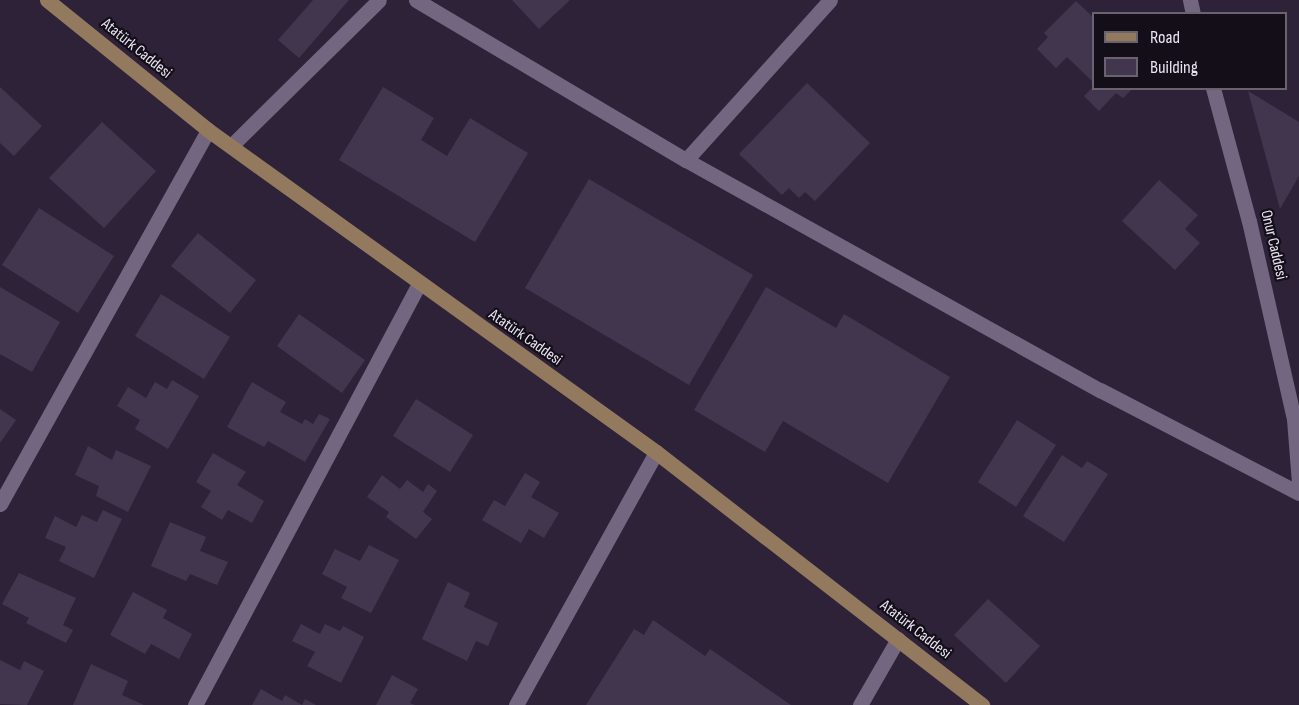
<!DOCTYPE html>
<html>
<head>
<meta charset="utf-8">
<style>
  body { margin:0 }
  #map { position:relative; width:1299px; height:705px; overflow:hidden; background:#2d2238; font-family:"Sofia Sans Condensed",sans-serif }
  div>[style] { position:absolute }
  .building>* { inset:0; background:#42364e }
  .minor>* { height:15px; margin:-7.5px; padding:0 7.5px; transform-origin:7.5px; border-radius:7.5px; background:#736681 }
  .tertiary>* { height:15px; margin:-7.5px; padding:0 7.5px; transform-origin:7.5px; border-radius:7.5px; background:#736681 }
  .secondary>* { height:15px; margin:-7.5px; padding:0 7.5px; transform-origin:7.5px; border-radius:7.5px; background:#937a5e }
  span { translate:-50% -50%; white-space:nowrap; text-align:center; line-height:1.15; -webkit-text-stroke:4.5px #130e18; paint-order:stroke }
  .street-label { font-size:16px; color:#eae3f2 }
  .legend { position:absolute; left:1092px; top:12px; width:195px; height:78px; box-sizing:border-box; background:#130e18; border:2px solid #69636f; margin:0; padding:8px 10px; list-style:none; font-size:18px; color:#eae3f2 }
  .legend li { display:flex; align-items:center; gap:12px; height:30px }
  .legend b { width:30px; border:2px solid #69636f }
</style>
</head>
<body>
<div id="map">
  <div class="building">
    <i style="clip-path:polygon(313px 0,349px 0,299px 58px,278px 40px)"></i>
    <i style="clip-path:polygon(512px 0,570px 0,539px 29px)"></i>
    <i style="clip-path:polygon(1076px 1px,1094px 18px,1094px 83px,1067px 57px,1056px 68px,1037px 49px,1048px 37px,1044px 33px)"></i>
    <i style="clip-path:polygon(807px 83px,870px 143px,815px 201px,805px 192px,799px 198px,789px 188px,782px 195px,739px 154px)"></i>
    <i style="clip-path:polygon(1094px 86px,1094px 88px,1133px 88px,1123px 98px,1116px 93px,1099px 111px,1084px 96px)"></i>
    <i style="clip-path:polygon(0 87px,42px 126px,14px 156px,0 143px)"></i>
    <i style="clip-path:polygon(383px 87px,434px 118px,421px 140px,447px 156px,470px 118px,528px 153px,475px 242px,339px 160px)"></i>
    <i style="clip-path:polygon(1248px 91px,1299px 122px,1299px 176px,1280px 209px)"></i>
    <i style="clip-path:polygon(102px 122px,156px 171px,104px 228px,49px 178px)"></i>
    <i style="clip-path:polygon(589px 179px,753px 275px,689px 385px,525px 288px)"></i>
    <i style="clip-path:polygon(1159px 180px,1198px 215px,1185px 229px,1200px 243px,1175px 270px,1122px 221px)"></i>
    <i style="clip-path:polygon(39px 208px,114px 256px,78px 313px,2px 265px)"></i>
    <i style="clip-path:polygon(198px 233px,256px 280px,230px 313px,171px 266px)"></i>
    <i style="clip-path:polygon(0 287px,60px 322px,32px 372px,0 354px)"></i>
    <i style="clip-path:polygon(766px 287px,836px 328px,844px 314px,950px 377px,888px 483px,783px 421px,765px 452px,694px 410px)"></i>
    <i style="clip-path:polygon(161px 294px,230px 337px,204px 379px,135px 336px)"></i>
    <i style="clip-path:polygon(299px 314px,365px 360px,342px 393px,277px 346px)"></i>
    <i style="clip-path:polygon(172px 380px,199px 396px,168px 449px,135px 429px,140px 420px,117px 406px,128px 387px,146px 398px,155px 382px,167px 389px)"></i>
    <i style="clip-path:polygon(252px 382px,286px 402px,280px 412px,302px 424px,305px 419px,313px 424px,319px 414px,330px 419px,305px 462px,268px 441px,264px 447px,227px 427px)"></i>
    <i style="clip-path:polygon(416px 399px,473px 435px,450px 472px,393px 436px)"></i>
    <i style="clip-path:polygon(0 409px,16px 420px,0 443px)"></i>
    <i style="clip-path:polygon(1017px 420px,1056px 445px,1016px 507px,978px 482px)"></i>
    <i style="clip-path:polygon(88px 446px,112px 460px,116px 450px,151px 466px,128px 512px,96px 496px,99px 486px,75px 475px)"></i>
    <i style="clip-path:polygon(213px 453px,246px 472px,237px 485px,264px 501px,252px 523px,228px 510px,222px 520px,201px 507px,211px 491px,196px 482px)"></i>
    <i style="clip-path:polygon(1062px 455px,1082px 468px,1087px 461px,1108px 474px,1064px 542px,1023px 516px)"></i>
    <i style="clip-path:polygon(525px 473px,540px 482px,531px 497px,559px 513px,544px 538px,529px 529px,521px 543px,482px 520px,494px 500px,505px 506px)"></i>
    <i style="clip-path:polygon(382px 475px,400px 489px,407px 480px,423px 492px,428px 484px,437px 491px,423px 512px,432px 519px,416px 539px,386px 517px,389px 512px,367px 497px)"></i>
    <i style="clip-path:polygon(103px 510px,122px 519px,94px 578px,59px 561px,66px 547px,45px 538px,55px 516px,76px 527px,82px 515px,97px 522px)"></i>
    <i style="clip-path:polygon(170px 522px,206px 537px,200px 551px,228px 562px,217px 585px,190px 574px,186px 581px,151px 566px)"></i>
    <i style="clip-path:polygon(369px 545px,399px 560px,371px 613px,341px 598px,347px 587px,322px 574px,335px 549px,360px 561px)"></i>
    <i style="clip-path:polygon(19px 573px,76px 598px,63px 625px,73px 630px,66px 643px,26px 623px,29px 618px,2px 604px)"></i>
    <i style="clip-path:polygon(448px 582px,470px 593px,464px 607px,498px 623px,488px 646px,476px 641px,467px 661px,422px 639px)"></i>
    <i style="clip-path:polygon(133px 592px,167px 610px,163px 618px,192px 634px,179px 659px,151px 644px,145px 654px,110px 635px)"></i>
    <i style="clip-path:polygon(988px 599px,1040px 646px,1006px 683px,954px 635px)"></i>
    <i style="clip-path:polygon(653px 620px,705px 656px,710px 649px,791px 705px,586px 705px,634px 629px,644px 635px)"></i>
    <i style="clip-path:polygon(301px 624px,320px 634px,325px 624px,340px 631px,343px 626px,364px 637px,341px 683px,307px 666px,315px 652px,292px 641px)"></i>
    <i style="clip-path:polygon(0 660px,20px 670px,24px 661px,44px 671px,27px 705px,0 704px)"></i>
    <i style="clip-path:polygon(91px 664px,128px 681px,122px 695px,144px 705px,73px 705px)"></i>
    <i style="clip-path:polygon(392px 675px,418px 689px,410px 703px,415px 705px,376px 705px)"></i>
    <i style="clip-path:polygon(261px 689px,282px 701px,285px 695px,302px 705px,305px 699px,316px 705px,252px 705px)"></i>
  </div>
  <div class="minor">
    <i style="left:416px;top:0;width:314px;rotate:30.7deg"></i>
    <i style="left:686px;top:160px;width:474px;rotate:29.1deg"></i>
    <i style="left:1100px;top:390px;width:224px;rotate:27.4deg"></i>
    <i style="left:232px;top:145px;width:206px;rotate:-44.6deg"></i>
    <i style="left:686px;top:160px;width:215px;rotate:-48deg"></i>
    <i style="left:0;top:504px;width:428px;rotate:-60.9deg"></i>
    <i style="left:195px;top:705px;width:476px;rotate:-62deg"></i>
    <i style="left:516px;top:705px;width:289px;rotate:-61deg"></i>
    <i style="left:860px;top:705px;width:76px;rotate:-60.1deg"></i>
  </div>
  <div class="tertiary">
    <i style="left:1190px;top:0;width:14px;rotate:78deg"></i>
    <i style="left:1213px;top:88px;width:138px;rotate:74.9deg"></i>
    <i style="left:1249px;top:221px;width:203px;rotate:77.2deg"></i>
    <i style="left:1294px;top:419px;width:64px;rotate:85.5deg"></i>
  </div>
  <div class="secondary">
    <i style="left:47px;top:0;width:207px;rotate:38.9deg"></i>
    <i style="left:208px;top:130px;width:552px;rotate:35.71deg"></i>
    <i style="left:656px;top:452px;width:413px;rotate:37.8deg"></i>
  </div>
  <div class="street-label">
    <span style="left:136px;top:49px;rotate:39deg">Atatürk Caddesi</span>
    <span style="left:1273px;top:245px;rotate:77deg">Onur Caddesi</span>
    <span style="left:525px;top:338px;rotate:35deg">Atatürk Caddesi</span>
    <span style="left:915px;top:630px;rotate:38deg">Atatürk Caddesi</span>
  </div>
  <ul class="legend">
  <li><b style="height:8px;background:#937a5e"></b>Road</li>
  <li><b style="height:16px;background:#42364e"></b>Building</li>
  </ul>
</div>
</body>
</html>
